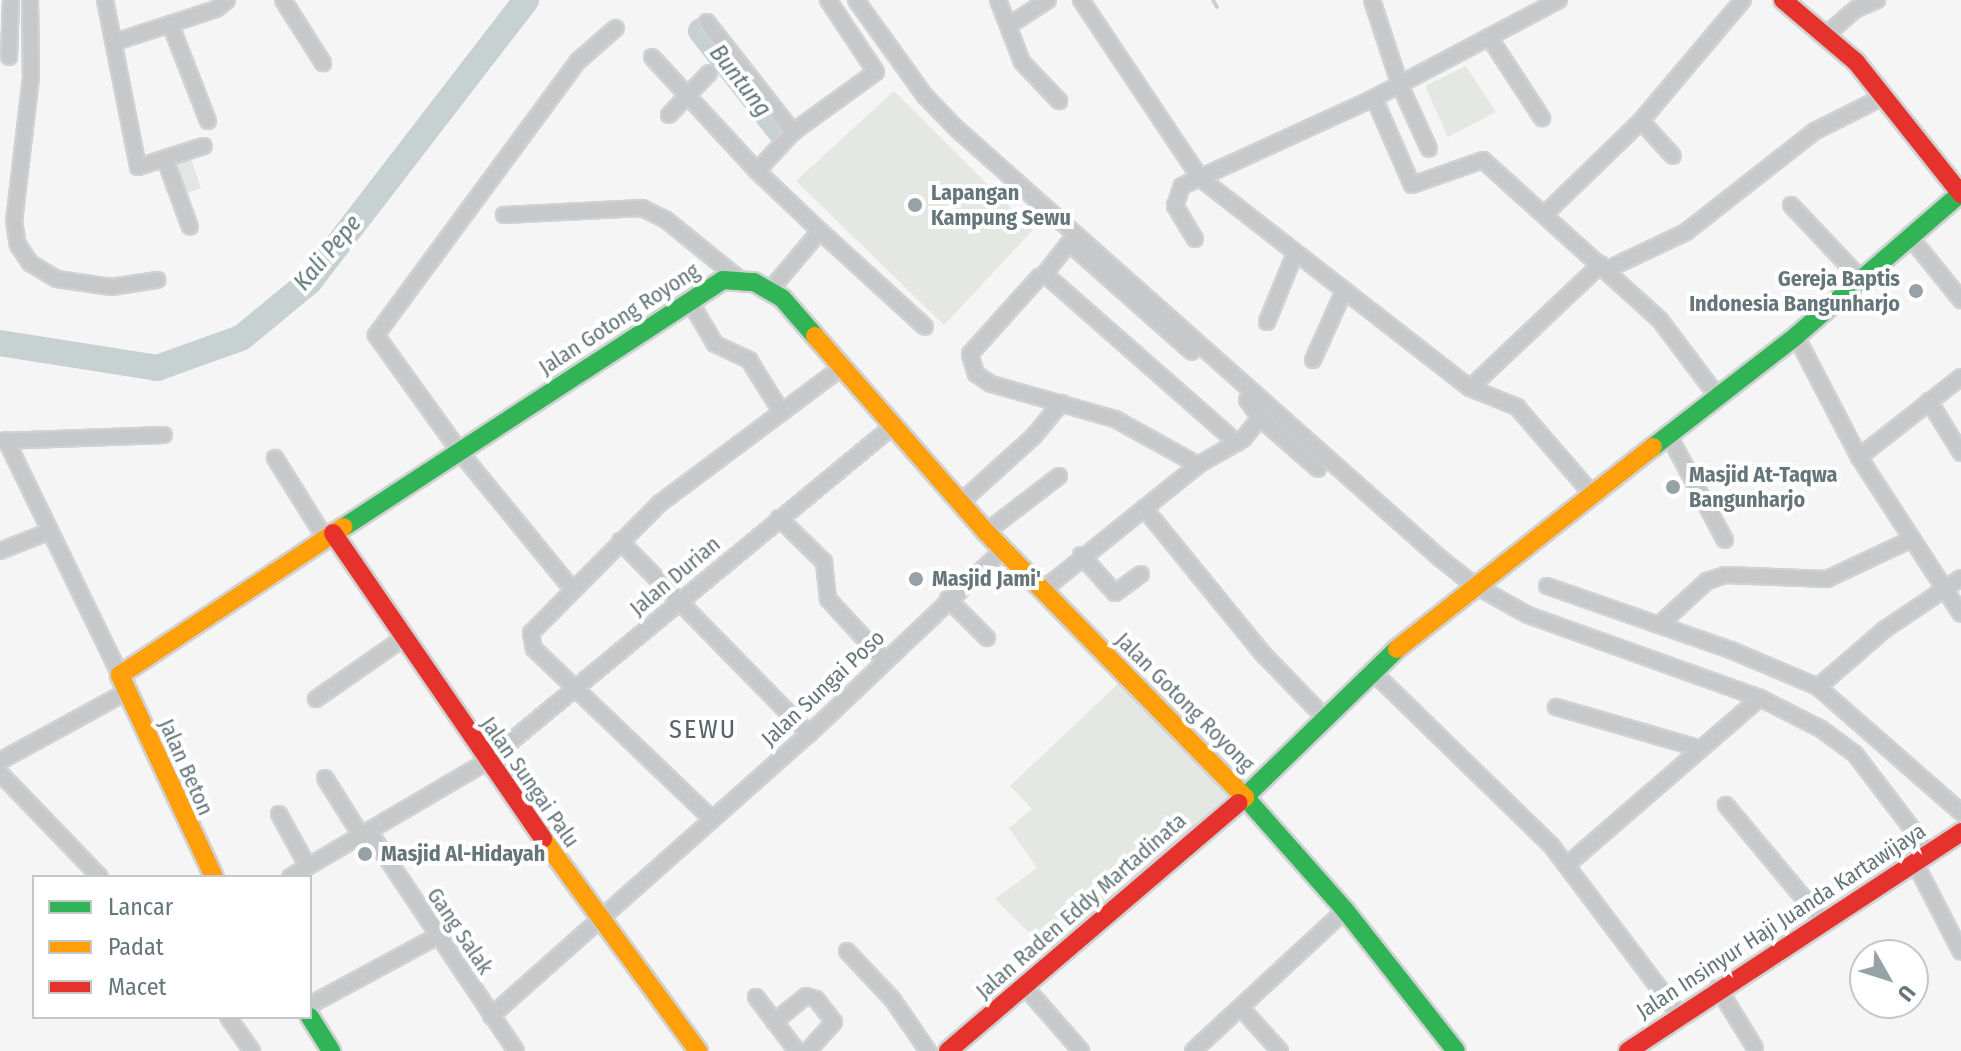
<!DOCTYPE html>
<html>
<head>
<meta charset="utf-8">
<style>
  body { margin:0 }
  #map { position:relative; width:1961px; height:1051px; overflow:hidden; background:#f5f5f5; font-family:"Fira Sans Condensed",sans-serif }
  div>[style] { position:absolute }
  .built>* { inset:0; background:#e4e6e5 }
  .green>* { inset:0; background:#e4e7e2 }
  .stream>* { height:4px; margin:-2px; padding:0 2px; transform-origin:2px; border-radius:2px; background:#c8d1d1 }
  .river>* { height:26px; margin:-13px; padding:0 13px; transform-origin:13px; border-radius:13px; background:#c8d1d1 }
  .roads { filter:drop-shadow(2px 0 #d0d1d2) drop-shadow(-2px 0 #d0d1d2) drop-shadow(0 2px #d0d1d2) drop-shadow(0 -2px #d0d1d2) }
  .street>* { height:14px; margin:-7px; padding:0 7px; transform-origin:7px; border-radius:7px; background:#c6c8c9 }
  .fast>* { height:18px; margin:-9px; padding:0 9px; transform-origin:9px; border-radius:9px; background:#30b455 }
  .slow>* { height:18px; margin:-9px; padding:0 9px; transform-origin:9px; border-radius:9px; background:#ff9f0a }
  .jam>* { height:18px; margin:-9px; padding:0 9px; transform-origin:9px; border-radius:9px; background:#e5322d }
  .dots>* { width:22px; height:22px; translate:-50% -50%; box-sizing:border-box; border:4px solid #fff; border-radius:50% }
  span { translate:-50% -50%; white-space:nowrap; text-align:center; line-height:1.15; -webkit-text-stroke:8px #fff; paint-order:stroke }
  .poi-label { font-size:22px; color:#65767b; font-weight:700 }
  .left { translate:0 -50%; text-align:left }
  .right { translate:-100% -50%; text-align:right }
  .street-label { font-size:22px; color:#65767b }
  .water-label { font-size:24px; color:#607576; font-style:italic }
  .quarter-label { font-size:26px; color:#566367; letter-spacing:2px }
  .legend { position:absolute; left:32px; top:875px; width:280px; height:144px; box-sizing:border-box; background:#fff; border:2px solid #c1c8ca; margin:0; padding:10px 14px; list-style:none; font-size:24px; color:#65767b }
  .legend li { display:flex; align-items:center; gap:16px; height:40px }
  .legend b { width:40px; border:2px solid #c1c8ca }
  .north { position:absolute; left:1849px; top:939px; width:80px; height:80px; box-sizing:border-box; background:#fff; border:2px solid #c1c8ca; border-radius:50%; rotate:129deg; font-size:22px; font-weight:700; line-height:32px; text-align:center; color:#65767b }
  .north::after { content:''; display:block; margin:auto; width:28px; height:36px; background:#97a2a6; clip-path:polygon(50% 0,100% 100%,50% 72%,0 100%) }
</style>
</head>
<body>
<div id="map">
  <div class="built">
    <i style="clip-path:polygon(190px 156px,201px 188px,180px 196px,169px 163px)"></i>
  </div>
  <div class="green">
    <i style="clip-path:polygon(1466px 66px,1496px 112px,1448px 137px,1425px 86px)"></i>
    <i style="clip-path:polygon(894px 91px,1033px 230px,944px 325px,796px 181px)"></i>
    <i style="clip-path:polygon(1120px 682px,1233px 791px,1052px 955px,995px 899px,1037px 868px,1009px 828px,1032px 809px,1010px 786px)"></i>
  </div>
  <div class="stream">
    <i style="left:1213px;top:0;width:8px;rotate:60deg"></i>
  </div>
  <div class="river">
    <i style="left:701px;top:31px;width:127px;rotate:51.7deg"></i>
    <i style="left:0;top:343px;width:159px;rotate:9deg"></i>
    <i style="left:157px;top:368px;width:89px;rotate:-19.7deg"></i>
    <i style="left:241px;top:338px;width:88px;rotate:-39.5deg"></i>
    <i style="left:309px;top:282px;width:356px;rotate:-52.4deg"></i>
  </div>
  <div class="roads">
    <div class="street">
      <i style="left:30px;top:0;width:77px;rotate:89.3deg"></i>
      <i style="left:31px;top:77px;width:145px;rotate:96.7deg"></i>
      <i style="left:14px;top:221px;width:24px;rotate:81deg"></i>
      <i style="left:18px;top:245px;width:22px;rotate:56deg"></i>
      <i style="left:30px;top:263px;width:31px;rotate:31deg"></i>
      <i style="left:57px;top:279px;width:55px;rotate:8.4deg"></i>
      <i style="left:111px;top:287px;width:47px;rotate:-8.7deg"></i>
      <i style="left:105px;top:0;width:170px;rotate:78.8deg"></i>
      <i style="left:138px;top:167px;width:69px;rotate:-17.7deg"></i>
      <i style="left:283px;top:0;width:75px;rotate:57.6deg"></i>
      <i style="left:856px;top:0;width:118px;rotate:54.3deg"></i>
      <i style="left:925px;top:96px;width:46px;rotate:45.9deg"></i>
      <i style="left:957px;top:129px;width:647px;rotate:41.62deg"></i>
      <i style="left:1441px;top:559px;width:42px;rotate:38.2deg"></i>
      <i style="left:1474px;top:585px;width:62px;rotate:29.1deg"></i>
      <i style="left:1528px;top:615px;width:246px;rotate:19.7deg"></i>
      <i style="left:1760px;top:698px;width:68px;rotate:26.9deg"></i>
      <i style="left:1821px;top:729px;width:42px;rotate:36.3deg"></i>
      <i style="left:1855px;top:754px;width:123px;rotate:52.6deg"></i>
      <i style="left:998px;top:0;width:66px;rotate:68.8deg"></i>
      <i style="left:1022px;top:62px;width:54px;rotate:46.5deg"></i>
      <i style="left:1081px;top:0;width:214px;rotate:56.2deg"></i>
      <i style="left:1200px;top:178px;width:342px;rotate:37.9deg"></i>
      <i style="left:1470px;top:388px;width:51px;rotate:22deg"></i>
      <i style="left:1517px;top:407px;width:116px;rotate:49.2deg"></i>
      <i style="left:1372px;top:0;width:89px;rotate:71.8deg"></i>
      <i style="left:1400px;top:85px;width:70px;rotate:65.6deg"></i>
      <i style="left:707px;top:22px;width:140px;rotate:52deg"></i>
      <i style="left:1011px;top:24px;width:44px;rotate:-33deg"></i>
      <i style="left:171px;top:26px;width:102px;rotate:68.7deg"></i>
      <i style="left:1827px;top:34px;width:38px;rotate:-41deg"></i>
      <i style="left:1856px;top:9px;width:23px;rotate:-23deg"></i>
      <i style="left:1489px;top:37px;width:97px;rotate:56.8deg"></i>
      <i style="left:115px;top:42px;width:106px;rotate:-18.1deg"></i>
      <i style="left:216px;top:9px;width:14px;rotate:-39deg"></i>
      <i style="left:9px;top:57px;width:57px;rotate:-88deg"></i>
      <i style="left:652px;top:57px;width:155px;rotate:47.4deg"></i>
      <i style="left:757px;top:171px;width:87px;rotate:43.6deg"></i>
      <i style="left:820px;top:231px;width:76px;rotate:130.2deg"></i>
      <i style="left:1374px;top:98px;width:95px;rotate:66.4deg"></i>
      <i style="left:1412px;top:185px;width:75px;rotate:-19.4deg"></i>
      <i style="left:1483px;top:160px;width:239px;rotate:42.1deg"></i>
      <i style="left:1660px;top:320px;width:96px;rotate:53deg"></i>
      <i style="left:669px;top:115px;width:58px;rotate:-46.4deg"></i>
      <i style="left:1641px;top:121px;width:47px;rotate:47.6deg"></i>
      <i style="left:165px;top:159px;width:72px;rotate:69.8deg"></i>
      <i style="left:757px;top:171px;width:53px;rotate:-47.3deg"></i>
      <i style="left:793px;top:132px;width:102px;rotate:-35.9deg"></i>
      <i style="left:876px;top:72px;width:87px;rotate:-123.7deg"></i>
      <i style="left:1791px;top:205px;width:103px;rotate:46.6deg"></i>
      <i style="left:1546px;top:213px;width:132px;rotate:-44.1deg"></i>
      <i style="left:1641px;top:121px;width:158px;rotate:-49.9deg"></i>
      <i style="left:504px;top:215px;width:138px;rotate:-2.9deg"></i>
      <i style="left:642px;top:208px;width:25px;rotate:26deg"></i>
      <i style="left:665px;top:219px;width:95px;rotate:39deg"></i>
      <i style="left:820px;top:231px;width:142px;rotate:42.4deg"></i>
      <i style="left:1911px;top:238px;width:80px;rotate:51.1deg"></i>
      <i style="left:1195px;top:239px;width:39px;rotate:-121deg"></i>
      <i style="left:1175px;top:206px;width:21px;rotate:-71deg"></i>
      <i style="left:1182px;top:186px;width:211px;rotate:-24.6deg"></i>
      <i style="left:1374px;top:98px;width:209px;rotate:-27.9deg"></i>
      <i style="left:1606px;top:270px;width:89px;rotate:-25.4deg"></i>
      <i style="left:1686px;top:232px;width:164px;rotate:-38.1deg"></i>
      <i style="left:1815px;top:131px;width:78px;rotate:-26.6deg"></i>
      <i style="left:1043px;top:276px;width:42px;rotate:-51.8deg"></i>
      <i style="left:1069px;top:243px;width:164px;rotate:41.5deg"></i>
      <i style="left:689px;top:300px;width:51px;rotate:59.4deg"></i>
      <i style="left:715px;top:344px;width:38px;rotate:25deg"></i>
      <i style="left:749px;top:360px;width:62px;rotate:58.1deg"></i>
      <i style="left:1267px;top:322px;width:71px;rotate:-67.8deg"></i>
      <i style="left:1796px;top:336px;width:136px;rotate:62.5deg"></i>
      <i style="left:1313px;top:360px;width:73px;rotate:-65.9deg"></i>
      <i style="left:1961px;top:377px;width:130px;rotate:141.9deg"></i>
      <i style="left:1859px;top:457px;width:187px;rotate:57deg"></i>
      <i style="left:1470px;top:388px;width:180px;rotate:-43.4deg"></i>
      <i style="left:1247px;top:400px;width:22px;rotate:54deg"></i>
      <i style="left:1260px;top:418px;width:77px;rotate:41.3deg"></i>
      <i style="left:1929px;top:401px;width:61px;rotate:58.4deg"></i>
      <i style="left:1669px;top:436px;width:118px;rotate:61.7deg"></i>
      <i style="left:6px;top:440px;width:261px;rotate:64.1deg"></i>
      <i style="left:0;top:441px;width:164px;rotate:-2.1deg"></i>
      <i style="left:275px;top:458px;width:94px;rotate:58deg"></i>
      <i style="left:1198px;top:465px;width:95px;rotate:-151deg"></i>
      <i style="left:1115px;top:419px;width:129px;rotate:-164.2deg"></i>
      <i style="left:991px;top:384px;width:18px;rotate:-146deg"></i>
      <i style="left:976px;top:374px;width:21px;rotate:-107deg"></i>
      <i style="left:970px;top:354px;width:103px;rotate:-48.1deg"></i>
      <i style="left:1039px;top:277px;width:8px;rotate:-7deg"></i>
      <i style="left:1047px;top:276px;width:253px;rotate:41.3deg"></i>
      <i style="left:960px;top:503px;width:100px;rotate:-42.2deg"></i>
      <i style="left:1034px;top:436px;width:43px;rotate:-50.7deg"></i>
      <i style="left:1144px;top:508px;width:190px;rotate:50.8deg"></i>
      <i style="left:1264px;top:655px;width:89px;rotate:45.9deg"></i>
      <i style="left:779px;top:518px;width:63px;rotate:44.4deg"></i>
      <i style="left:824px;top:562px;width:37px;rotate:84deg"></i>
      <i style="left:828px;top:599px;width:84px;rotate:47.4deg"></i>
      <i style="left:986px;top:532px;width:92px;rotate:-37.5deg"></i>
      <i style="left:620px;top:541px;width:270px;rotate:45.6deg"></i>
      <i style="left:0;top:551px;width:52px;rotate:-21.6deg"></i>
      <i style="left:1081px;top:555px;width:51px;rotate:48.2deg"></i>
      <i style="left:1115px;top:593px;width:32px;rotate:-36deg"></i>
      <i style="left:1961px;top:578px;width:93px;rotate:146deg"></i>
      <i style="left:1884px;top:630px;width:87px;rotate:139.2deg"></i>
      <i style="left:1818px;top:687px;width:190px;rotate:41.2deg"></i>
      <i style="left:1547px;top:586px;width:195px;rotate:19.2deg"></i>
      <i style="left:1731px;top:650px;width:95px;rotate:23deg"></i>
      <i style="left:572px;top:589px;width:177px;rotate:-129.3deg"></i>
      <i style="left:460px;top:452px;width:144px;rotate:-125.7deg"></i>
      <i style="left:376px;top:335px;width:340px;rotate:-53.6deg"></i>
      <i style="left:578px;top:61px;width:50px;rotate:-41deg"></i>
      <i style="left:1044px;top:589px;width:198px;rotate:-38.8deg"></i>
      <i style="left:1198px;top:465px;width:52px;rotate:-30deg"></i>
      <i style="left:1243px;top:439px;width:27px;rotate:-51deg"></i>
      <i style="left:948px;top:599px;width:55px;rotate:45deg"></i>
      <i style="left:1659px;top:625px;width:65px;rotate:-42.5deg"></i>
      <i style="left:1707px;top:581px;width:19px;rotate:-18deg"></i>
      <i style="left:1725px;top:575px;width:102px;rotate:2.2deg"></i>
      <i style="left:1827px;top:579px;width:94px;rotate:-25.2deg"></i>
      <i style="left:1373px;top:672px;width:248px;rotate:44.2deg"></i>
      <i style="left:1551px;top:845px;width:212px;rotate:52.9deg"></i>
      <i style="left:316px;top:699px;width:105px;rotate:-34.9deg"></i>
      <i style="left:1556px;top:707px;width:148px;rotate:16.1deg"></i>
      <i style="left:0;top:761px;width:144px;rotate:-28.7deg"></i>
      <i style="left:0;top:773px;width:144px;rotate:46.1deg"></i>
      <i style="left:325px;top:778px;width:70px;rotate:57.9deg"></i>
      <i style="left:1726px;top:805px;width:148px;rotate:50.2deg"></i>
      <i style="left:279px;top:814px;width:60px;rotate:61.3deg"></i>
      <i style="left:712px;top:819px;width:246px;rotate:-136.3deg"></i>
      <i style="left:534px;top:649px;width:16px;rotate:-101deg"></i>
      <i style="left:531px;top:633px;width:182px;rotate:-45.2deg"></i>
      <i style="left:659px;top:504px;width:227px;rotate:-36.8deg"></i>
      <i style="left:370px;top:833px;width:262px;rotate:56.2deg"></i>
      <i style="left:1914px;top:861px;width:102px;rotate:62.7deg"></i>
      <i style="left:1567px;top:865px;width:255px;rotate:-40.9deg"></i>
      <i style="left:290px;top:877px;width:227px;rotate:-30.4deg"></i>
      <i style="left:486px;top:762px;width:528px;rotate:-39.54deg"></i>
      <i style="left:847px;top:951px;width:67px;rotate:46.8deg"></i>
      <i style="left:893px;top:1000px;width:62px;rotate:55.5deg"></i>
      <i style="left:1025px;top:987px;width:85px;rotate:48.8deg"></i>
      <i style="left:1718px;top:988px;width:70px;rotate:58.3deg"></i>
      <i style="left:756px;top:997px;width:68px;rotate:52.8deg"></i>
      <i style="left:310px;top:1005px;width:143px;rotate:-28.4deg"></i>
      <i style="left:1241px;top:1008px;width:58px;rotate:47.8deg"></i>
      <i style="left:491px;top:1016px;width:425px;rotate:-41.6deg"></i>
      <i style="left:809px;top:734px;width:267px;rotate:-43.5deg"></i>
      <i style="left:228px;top:1017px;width:42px;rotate:54.8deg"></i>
      <i style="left:774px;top:1022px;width:41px;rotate:-39.1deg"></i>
      <i style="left:806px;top:996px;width:10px;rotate:17deg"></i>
      <i style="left:816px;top:999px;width:29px;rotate:52deg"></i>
      <i style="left:834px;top:1022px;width:39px;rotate:132deg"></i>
      <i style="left:1193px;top:1051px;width:207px;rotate:-42.8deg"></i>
    </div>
    <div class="fast">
      <i style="left:1653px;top:447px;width:181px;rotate:-37.8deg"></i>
      <i style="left:1796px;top:336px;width:218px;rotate:-40.9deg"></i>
      <i style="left:344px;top:527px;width:452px;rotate:-33.1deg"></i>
      <i style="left:723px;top:280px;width:31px;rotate:4deg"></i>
      <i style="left:754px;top:282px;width:32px;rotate:30deg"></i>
      <i style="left:782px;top:298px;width:50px;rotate:49deg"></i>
      <i style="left:1397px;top:649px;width:212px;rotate:135.8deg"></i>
      <i style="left:1245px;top:797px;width:151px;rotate:48.5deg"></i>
      <i style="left:1345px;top:910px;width:179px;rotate:51.8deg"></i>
      <i style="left:310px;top:1017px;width:40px;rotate:58deg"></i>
    </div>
    <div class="slow">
      <i style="left:815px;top:336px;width:260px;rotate:48.9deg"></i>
      <i style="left:986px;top:532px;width:371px;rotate:45.7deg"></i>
      <i style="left:1245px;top:797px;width:9px;rotate:139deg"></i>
      <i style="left:1397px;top:649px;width:326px;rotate:-38.3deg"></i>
      <i style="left:543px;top:839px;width:263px;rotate:53.8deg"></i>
      <i style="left:214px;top:877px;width:223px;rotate:-115deg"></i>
      <i style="left:120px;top:675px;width:268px;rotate:-33.5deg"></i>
    </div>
    <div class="jam">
      <i style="left:1783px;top:0;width:96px;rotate:40.3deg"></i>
      <i style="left:1856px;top:62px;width:169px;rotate:51.5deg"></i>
      <i style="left:333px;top:533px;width:371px;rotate:55.5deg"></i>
      <i style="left:948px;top:1051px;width:382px;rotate:-40.5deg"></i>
      <i style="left:1628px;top:1051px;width:399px;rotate:-33.3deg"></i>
    </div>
  </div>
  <div class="dots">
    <i style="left:915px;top:205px;background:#97a2a6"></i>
    <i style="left:1916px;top:291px;background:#97a2a6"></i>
    <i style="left:1673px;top:487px;background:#97a2a6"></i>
    <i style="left:916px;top:579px;background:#97a2a6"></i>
    <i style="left:365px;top:854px;background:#97a2a6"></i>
  </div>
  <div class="poi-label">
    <span class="left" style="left:931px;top:205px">Lapangan<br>Kampung Sewu</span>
    <span class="right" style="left:1900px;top:291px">Gereja Baptis<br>Indonesia Bangunharjo</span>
    <span class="left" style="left:1689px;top:487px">Masjid At-Taqwa<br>Bangunharjo</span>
    <span class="left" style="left:932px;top:579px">Masjid Jami'</span>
    <span class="left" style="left:381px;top:854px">Masjid Al-Hidayah</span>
  </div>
  <div class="street-label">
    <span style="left:619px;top:319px;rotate:-33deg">Jalan Gotong Royong</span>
    <span style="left:675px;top:576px;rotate:-40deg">Jalan Durian</span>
    <span style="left:823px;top:688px;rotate:-43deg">Jalan Sungai Poso</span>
    <span style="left:1185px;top:702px;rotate:45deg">Jalan Gotong Royong</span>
    <span style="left:186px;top:767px;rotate:66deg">Jalan Beton</span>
    <span style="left:530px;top:782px;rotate:55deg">Jalan Sungai Palu</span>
    <span style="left:1081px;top:906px;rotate:-41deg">Jalan Raden Eddy Martadinata</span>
    <span style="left:1781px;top:921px;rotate:-33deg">Jalan Insinyur Haji Juanda Kartawijaya</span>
    <span style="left:460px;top:931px;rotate:56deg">Gang Salak</span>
  </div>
  <div class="water-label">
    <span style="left:740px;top:81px;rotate:52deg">Buntung</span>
    <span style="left:328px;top:253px;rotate:-50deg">Kali Pepe</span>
  </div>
  <div class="quarter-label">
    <span style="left:703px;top:730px">SEWU</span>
  </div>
  <ul class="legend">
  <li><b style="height:10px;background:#30b455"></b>Lancar</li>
  <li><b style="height:10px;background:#ff9f0a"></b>Padat</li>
  <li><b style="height:10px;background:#e5322d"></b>Macet</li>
  </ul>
  <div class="north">U</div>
</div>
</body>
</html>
